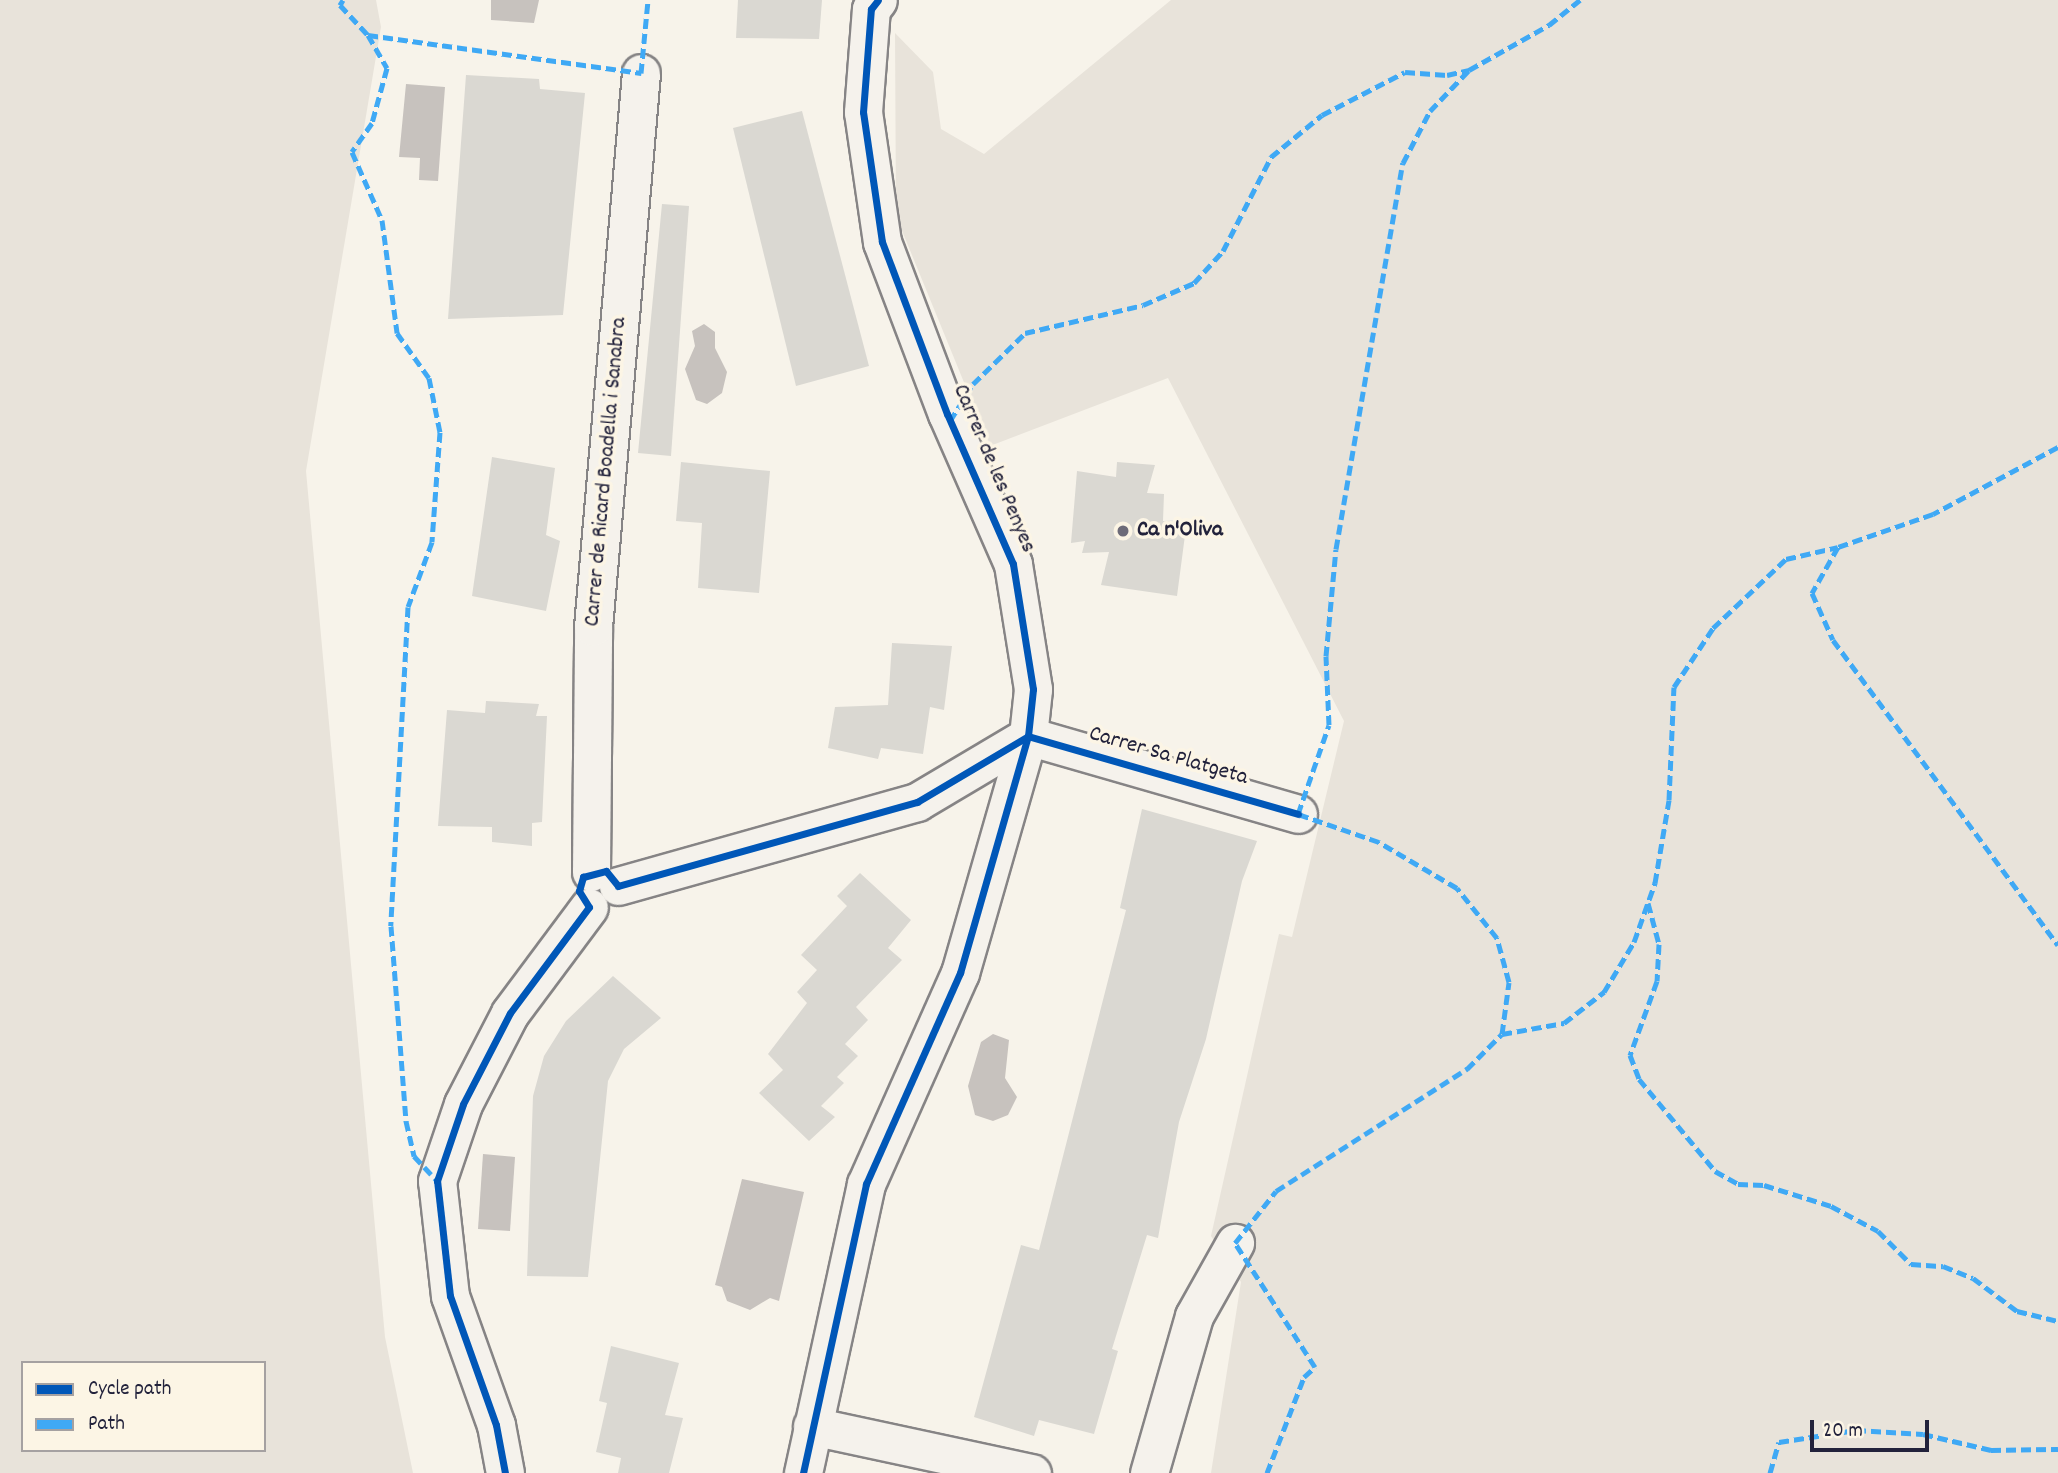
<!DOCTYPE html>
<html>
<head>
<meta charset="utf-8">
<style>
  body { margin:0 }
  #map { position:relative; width:2058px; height:1473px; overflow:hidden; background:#f7f3ea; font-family:Dekko,sans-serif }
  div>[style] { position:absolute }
  .green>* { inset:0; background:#e8e3da }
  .water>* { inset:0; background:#c7c2be }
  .building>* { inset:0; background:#dad8d2 }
  .roads { filter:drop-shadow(2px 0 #868485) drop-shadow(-2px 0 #868485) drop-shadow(0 2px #868485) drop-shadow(0 -2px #868485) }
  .street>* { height:37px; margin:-18.5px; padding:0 18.5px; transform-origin:18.5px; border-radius:18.5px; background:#f5f2ec }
  .quiet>* { height:5px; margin-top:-2.5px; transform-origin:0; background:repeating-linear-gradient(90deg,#3fa9f5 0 10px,transparent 0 15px) }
  .cycleway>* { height:7px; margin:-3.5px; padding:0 3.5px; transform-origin:3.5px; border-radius:3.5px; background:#0057b8 }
  .dots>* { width:19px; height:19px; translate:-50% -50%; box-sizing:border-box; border:4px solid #fcf5e5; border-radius:50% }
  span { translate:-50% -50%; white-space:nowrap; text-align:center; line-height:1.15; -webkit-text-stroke:7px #fcf5e5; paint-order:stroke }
  .street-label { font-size:23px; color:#22223b }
  .poi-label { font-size:23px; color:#22223b; font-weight:700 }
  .left { translate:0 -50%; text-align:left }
  .legend { position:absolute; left:21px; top:1361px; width:245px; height:91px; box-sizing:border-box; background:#fcf5e5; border:2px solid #a5a1a1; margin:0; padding:9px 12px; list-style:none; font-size:21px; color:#22223b }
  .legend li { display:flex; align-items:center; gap:14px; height:35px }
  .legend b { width:35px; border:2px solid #a5a1a1 }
  .scale { position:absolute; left:1810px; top:1420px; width:119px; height:32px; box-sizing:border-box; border:4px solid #22223b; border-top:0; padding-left:9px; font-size:21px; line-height:24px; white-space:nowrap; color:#22223b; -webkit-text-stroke:5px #fcf5e5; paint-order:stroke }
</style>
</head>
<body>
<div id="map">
  <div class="green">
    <i style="clip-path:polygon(evenodd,0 0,376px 0,381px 27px,306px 471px,385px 1337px,413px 1473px,0 1473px,0 0,23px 1363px,264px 1363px,264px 1450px,23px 1450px,23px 1363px)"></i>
    <i style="clip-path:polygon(1171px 0,2058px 0,2058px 1473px,1211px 1473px,1241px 1282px,1211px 1236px,1279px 934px,1292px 937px,1344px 721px,1168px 378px,990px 446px,896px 216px,895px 33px,933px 72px,941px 129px,984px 154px)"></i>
  </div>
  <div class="water">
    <i style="clip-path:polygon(491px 0,539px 0,534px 23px,491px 20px)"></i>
    <i style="clip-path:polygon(406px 84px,445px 87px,438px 181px,419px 180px,420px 158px,399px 157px)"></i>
    <i style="clip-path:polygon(704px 324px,715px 332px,715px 348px,727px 372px,722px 393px,707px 404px,696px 400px,685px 369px,695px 346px,692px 331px)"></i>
    <i style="clip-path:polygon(993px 1034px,1009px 1040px,1005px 1078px,1017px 1097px,1008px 1115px,993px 1121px,975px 1115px,968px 1086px,981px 1042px)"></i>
    <i style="clip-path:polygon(483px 1154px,515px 1157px,510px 1231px,478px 1229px)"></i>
    <i style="clip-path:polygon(742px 1179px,804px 1192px,779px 1301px,770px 1298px,750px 1310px,727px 1301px,722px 1287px,715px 1285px)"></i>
  </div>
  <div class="building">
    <i style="clip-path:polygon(738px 0,822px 0,819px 39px,736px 38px)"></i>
    <i style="clip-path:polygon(466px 75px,539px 79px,540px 89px,585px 93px,563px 315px,448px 319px)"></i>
    <i style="clip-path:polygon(802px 111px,869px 366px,796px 386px,733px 128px)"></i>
    <i style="clip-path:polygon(662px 204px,689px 206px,671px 456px,638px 453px)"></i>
    <i style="clip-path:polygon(492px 457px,555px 468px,546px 535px,560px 541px,546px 611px,472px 596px)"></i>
    <i style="clip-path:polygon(681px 462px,770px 471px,759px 593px,698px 588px,702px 523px,676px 521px)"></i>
    <i style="clip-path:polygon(1117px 462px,1155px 465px,1147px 493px,1164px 494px,1163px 521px,1187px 520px,1177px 596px,1101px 585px,1109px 552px,1082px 553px,1085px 541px,1071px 543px,1077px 471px,1116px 477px)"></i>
    <i style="clip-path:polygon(892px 643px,952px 646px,944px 710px,930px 707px,923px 754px,881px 748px,878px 759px,828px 748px,835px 707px,888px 705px)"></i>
    <i style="clip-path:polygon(486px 701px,539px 704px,536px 716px,547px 716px,542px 822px,532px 823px,532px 846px,492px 842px,492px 827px,438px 826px,447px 710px,485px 713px)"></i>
    <i style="clip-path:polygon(1142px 809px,1257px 841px,1242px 881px,1206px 1039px,1179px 1122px,1158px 1238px,1147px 1235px,1112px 1349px,1118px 1351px,1094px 1434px,1039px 1420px,1034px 1436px,974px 1417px,1021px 1245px,1039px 1250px,1126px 910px,1120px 908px)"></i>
    <i style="clip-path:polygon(860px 873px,911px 920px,888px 948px,902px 960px,856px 1007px,868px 1020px,845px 1044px,858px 1056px,837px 1077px,844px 1083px,821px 1106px,835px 1117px,809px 1141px,759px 1093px,783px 1070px,768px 1054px,807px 1003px,797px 992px,817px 970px,801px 955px,847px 906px,837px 896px)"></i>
    <i style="clip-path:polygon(613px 976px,661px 1018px,624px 1049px,608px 1081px,588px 1277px,527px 1276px,533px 1096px,544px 1056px,566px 1021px)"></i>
    <i style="clip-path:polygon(611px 1346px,679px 1363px,665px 1415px,683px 1418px,669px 1473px,618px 1473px,621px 1458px,596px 1452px,607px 1403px,599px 1401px)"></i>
  </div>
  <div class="roads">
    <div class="street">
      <i style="left:1028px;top:736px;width:281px;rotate:16.1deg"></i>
      <i style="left:591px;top:872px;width:245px;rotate:-89.5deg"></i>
      <i style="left:593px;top:627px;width:556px;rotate:-85.05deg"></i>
      <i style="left:618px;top:886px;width:311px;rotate:-15.7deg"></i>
      <i style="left:917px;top:802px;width:129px;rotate:-30.7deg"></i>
      <i style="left:812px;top:1426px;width:225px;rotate:12.1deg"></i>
      <i style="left:505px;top:1473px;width:49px;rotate:-100.6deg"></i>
      <i style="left:496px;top:1425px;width:137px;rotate:-109.6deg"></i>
      <i style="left:450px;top:1296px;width:116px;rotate:-96.4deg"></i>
      <i style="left:437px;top:1181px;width:81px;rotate:-71.3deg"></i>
      <i style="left:463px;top:1104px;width:102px;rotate:-62.7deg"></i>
      <i style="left:510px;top:1013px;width:132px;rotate:-53.3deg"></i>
      <i style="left:803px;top:1473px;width:296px;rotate:-77.7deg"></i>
      <i style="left:866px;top:1184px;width:231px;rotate:-66deg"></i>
      <i style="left:960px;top:973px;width:247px;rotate:-74deg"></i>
      <i style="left:1028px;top:736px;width:47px;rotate:-83.9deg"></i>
      <i style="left:1033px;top:689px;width:127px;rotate:-99.1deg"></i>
      <i style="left:1013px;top:564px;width:164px;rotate:-113.7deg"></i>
      <i style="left:947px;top:414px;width:184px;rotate:-110.7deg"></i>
      <i style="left:882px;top:242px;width:131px;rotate:-98.3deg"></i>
      <i style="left:863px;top:112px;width:103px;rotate:-85.6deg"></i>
      <i style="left:871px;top:9px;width:11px;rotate:-52deg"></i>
      <i style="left:1149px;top:1473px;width:163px;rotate:-74deg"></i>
      <i style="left:1194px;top:1316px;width:84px;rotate:-60.7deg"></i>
    </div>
  </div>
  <div class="quiet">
    <i style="left:343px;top:0;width:6px;rotate:121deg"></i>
    <i style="left:340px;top:5px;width:41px;rotate:47deg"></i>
    <i style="left:368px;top:35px;width:276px;rotate:7.9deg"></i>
    <i style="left:641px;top:73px;width:73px;rotate:-84.5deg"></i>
    <i style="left:368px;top:35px;width:38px;rotate:60deg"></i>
    <i style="left:387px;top:68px;width:57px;rotate:105.3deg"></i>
    <i style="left:372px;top:123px;width:35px;rotate:125deg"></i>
    <i style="left:352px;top:152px;width:74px;rotate:66.2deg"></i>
    <i style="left:382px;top:220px;width:114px;rotate:82.4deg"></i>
    <i style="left:397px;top:333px;width:55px;rotate:54.6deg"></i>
    <i style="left:429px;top:378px;width:55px;rotate:78.5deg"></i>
    <i style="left:440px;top:432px;width:110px;rotate:94.2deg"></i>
    <i style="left:432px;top:542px;width:69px;rotate:110.3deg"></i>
    <i style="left:408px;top:607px;width:319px;rotate:93.1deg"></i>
    <i style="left:391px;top:926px;width:196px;rotate:85.6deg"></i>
    <i style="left:406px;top:1121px;width:36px;rotate:77deg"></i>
    <i style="left:414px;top:1156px;width:34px;rotate:47deg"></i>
    <i style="left:950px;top:421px;width:44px;rotate:-58.1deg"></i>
    <i style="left:973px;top:384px;width:73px;rotate:-44.4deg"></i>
    <i style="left:1025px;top:333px;width:121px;rotate:-13.3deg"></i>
    <i style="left:1143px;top:305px;width:56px;rotate:-23.3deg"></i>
    <i style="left:1194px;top:283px;width:43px;rotate:-47.8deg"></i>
    <i style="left:1223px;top:251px;width:106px;rotate:-62.9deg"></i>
    <i style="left:1271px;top:157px;width:66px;rotate:-39.5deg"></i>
    <i style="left:1322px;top:115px;width:93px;rotate:-27.4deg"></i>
    <i style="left:1405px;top:72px;width:42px;rotate:4.1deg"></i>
    <i style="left:1447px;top:75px;width:23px;rotate:-13deg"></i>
    <i style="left:2058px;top:447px;width:142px;rotate:151.8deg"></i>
    <i style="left:1933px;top:514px;width:101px;rotate:160.8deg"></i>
    <i style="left:1838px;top:547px;width:53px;rotate:119.5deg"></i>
    <i style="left:1812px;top:593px;width:51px;rotate:65.9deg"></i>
    <i style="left:1833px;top:640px;width:379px;rotate:53.6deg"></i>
    <i style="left:1648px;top:903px;width:42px;rotate:75deg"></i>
    <i style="left:1659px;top:944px;width:37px;rotate:93deg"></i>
    <i style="left:1657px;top:981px;width:79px;rotate:110deg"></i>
    <i style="left:1630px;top:1055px;width:26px;rotate:69deg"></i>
    <i style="left:1639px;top:1079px;width:119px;rotate:50.4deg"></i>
    <i style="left:1715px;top:1171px;width:26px;rotate:29deg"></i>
    <i style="left:1738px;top:1184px;width:26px;rotate:2deg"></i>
    <i style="left:1764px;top:1185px;width:70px;rotate:17.4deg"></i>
    <i style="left:1831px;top:1206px;width:53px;rotate:28deg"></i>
    <i style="left:1878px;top:1231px;width:47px;rotate:45deg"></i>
    <i style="left:1911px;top:1264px;width:32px;rotate:4deg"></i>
    <i style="left:1943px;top:1266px;width:32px;rotate:22deg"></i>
    <i style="left:1973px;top:1278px;width:55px;rotate:36.9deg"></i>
    <i style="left:2017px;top:1311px;width:42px;rotate:13.7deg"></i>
    <i style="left:1502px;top:1034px;width:63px;rotate:-10.1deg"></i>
    <i style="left:1564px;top:1023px;width:51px;rotate:-37.8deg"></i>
    <i style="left:1604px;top:992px;width:58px;rotate:-59deg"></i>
    <i style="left:1634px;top:942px;width:63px;rotate:-70.4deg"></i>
    <i style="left:1655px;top:883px;width:84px;rotate:-80.4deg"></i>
    <i style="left:1669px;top:800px;width:113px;rotate:-87.5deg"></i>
    <i style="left:1674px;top:687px;width:71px;rotate:-56.5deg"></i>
    <i style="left:1713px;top:628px;width:100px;rotate:-43.4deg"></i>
    <i style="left:1786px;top:559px;width:53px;rotate:-13deg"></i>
    <i style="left:1267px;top:1473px;width:103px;rotate:-68.9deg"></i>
    <i style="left:1304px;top:1377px;width:15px;rotate:-42deg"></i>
    <i style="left:1315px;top:1367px;width:148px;rotate:-122.8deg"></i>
    <i style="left:1235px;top:1243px;width:66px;rotate:-51.7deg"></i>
    <i style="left:1276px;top:1191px;width:227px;rotate:-32.6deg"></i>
    <i style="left:1467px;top:1069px;width:49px;rotate:-45deg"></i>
    <i style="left:1502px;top:1034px;width:52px;rotate:-82.3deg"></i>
    <i style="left:1509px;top:982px;width:46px;rotate:-105.3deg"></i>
    <i style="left:1497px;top:938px;width:64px;rotate:-128.7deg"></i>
    <i style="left:1457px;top:888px;width:91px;rotate:-149.5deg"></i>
    <i style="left:1379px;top:842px;width:86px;rotate:-160.9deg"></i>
    <i style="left:1298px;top:814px;width:94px;rotate:-70.8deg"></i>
    <i style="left:1329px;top:725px;width:69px;rotate:-92.5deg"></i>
    <i style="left:1326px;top:656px;width:107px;rotate:-84.7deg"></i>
    <i style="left:1336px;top:549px;width:392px;rotate:-80.2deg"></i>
    <i style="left:1403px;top:163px;width:59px;rotate:-62.6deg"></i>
    <i style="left:1430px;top:111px;width:57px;rotate:-46.4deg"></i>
    <i style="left:1469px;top:70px;width:92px;rotate:-29.4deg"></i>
    <i style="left:1549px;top:25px;width:40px;rotate:-39deg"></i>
    <i style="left:1770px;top:1473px;width:32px;rotate:-74deg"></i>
    <i style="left:1779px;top:1442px;width:78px;rotate:-8.9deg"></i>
    <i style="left:1856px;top:1430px;width:67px;rotate:3.4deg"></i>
    <i style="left:1923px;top:1434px;width:70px;rotate:13.2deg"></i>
    <i style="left:1991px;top:1450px;width:67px;rotate:-0.9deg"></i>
  </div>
  <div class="cycleway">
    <i style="left:1028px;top:736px;width:281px;rotate:16.1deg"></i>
    <i style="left:505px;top:1473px;width:49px;rotate:-100.6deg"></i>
    <i style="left:496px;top:1425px;width:137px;rotate:-109.6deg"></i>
    <i style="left:450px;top:1296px;width:116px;rotate:-96.4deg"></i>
    <i style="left:437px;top:1181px;width:81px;rotate:-71.3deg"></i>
    <i style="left:463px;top:1104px;width:102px;rotate:-62.7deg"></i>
    <i style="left:510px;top:1013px;width:132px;rotate:-53.3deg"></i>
    <i style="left:589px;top:907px;width:19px;rotate:-122deg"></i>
    <i style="left:579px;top:891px;width:15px;rotate:-74deg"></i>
    <i style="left:583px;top:877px;width:24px;rotate:-15deg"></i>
    <i style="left:606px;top:871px;width:19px;rotate:51deg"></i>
    <i style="left:618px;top:886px;width:311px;rotate:-15.7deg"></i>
    <i style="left:917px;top:802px;width:129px;rotate:-30.7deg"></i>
    <i style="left:803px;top:1473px;width:296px;rotate:-77.7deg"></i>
    <i style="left:866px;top:1184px;width:231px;rotate:-66deg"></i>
    <i style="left:960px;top:973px;width:247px;rotate:-74deg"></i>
    <i style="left:1028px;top:736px;width:47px;rotate:-83.9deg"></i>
    <i style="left:1033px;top:689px;width:127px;rotate:-99.1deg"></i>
    <i style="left:1013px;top:564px;width:164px;rotate:-113.7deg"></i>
    <i style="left:947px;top:414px;width:184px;rotate:-110.7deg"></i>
    <i style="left:882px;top:242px;width:131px;rotate:-98.3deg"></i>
    <i style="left:863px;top:112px;width:103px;rotate:-85.6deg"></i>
    <i style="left:871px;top:9px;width:11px;rotate:-52deg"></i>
  </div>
  <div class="dots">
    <i style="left:1123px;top:531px;background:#6d6b78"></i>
  </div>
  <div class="street-label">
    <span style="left:993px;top:469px;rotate:67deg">Carrer de les Penyes</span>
    <span style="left:607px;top:472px;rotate:-85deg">Carrer de Ricard Boadella i Sanabra</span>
    <span style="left:1168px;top:757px;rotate:16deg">Carrer Sa Platgeta</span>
  </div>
  <div class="poi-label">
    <span class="left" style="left:1137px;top:531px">Ca n'Oliva</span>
  </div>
  <ul class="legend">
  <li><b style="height:9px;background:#0057b8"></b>Cycle path</li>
  <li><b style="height:9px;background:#3fa9f5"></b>Path</li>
  </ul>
  <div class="scale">20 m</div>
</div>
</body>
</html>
